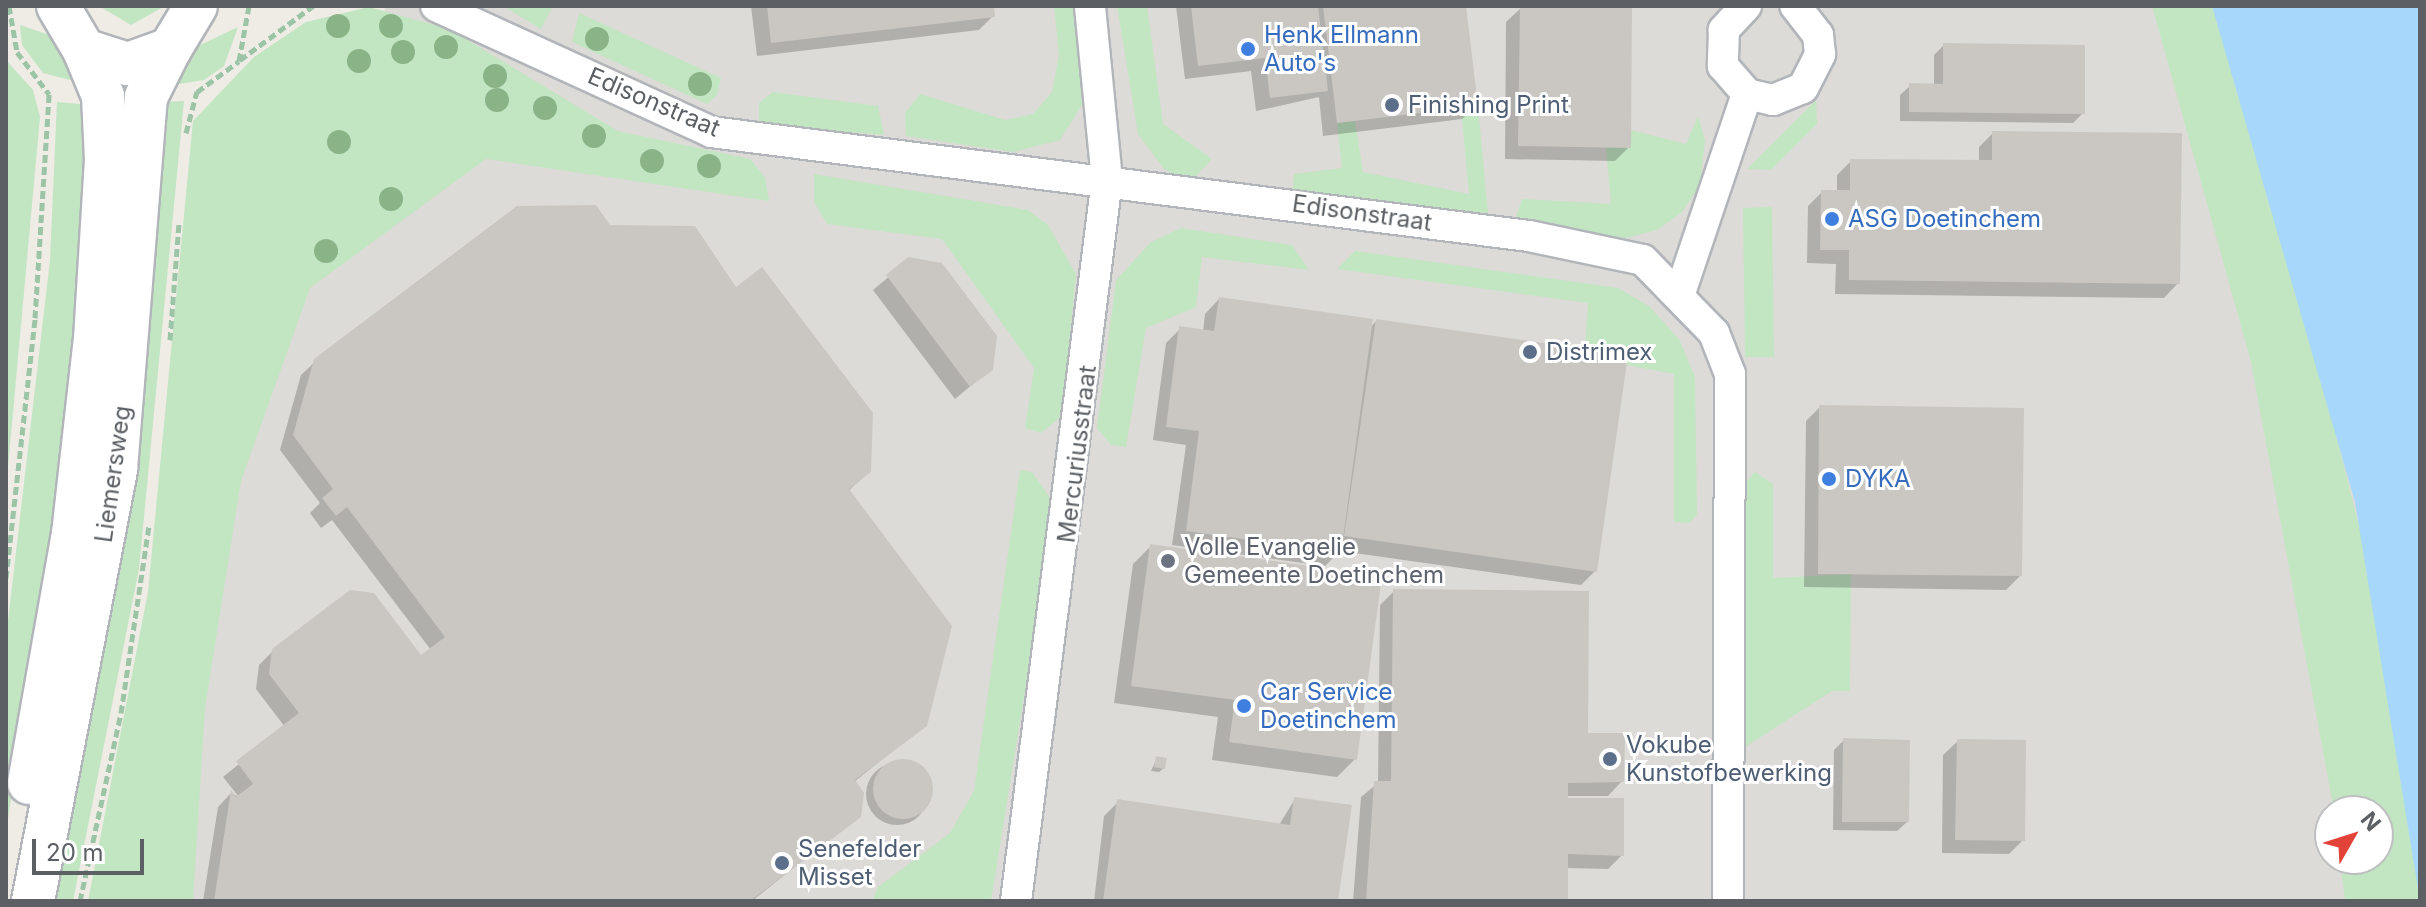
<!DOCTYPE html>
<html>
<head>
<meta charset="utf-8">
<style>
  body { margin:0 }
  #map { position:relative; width:2426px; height:907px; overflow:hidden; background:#eeece5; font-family:Inter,sans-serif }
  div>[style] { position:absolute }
  .industrial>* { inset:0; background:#dddbd7 }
  .green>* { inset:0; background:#c2e5c2 }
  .water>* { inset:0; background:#a7d8fc }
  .shadow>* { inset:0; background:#0003 }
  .round { border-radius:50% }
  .building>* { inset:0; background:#cac7c2 }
  .path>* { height:5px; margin-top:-2.5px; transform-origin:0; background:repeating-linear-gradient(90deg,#9cc5a7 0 8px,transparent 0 12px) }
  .roads { filter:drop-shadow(2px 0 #b2b5b9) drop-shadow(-2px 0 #b2b5b9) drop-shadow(0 2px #b2b5b9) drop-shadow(0 -2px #b2b5b9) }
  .street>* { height:30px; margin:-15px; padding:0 15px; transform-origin:15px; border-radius:15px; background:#fff }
  .secondary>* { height:42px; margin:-21px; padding:0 21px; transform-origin:21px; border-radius:21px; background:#fff }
  .trees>* { width:24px; height:24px; margin:-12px; border-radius:50%; background:#8ab488 }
  .dots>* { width:22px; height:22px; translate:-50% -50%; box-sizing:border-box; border:4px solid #fff; border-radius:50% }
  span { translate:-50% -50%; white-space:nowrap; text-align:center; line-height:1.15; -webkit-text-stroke:6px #fff; paint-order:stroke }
  .shop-label { font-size:24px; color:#366cbe }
  .left { translate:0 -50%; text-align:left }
  .street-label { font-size:24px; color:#5c6064 }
  .service-label { font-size:24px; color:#4e5e75 }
  .worship-label { font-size:24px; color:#5b616d }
  .frame { position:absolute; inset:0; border:8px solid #5c6064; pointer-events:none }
  .north { position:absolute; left:2314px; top:795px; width:80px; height:80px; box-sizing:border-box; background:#fff; border:2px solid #bebfc1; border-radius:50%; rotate:51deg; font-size:22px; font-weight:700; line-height:32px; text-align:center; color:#5c6064 }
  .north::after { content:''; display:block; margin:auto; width:28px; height:36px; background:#e24237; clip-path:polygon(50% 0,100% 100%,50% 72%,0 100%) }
  .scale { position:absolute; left:32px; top:839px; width:112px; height:36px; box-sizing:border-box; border:4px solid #5c6064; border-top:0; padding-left:10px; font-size:24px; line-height:28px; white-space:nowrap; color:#5c6064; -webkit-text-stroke:6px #fff; paint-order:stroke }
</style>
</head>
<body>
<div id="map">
  <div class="industrial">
    <i style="clip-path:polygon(evenodd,386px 6px,2420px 6px,2420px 901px,116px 901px,164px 678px,386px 6px,2330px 811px,2378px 811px,2378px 859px,2330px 859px,2330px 811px)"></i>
  </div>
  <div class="green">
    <i style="clip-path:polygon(99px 6px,165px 6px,131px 25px)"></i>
    <i style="clip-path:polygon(503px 6px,553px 6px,541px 29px)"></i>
    <i style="clip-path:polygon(1054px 6px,1080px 6px,1087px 97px,1060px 140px,1013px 152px,906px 136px,905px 113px,920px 94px,1005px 120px,1033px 114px,1052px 92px,1059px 55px)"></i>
    <i style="clip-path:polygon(1117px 6px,1147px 6px,1163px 124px,1212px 159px,1190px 182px,1164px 169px,1138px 134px)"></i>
    <i style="clip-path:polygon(2152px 6px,2212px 6px,2301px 295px,2394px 666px,2420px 901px,2345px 901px,2340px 859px,2378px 859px,2378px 811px,2334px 811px,2251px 362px)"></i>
    <i style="clip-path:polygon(369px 7px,449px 29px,618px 131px,750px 159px,765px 177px,769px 201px,486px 159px,310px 288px,241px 481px,205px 708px,193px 901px,88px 901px,148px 592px,193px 121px,254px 57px,306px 22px)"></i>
    <i style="clip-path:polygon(579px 13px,721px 78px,717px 95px,707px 104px,572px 42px)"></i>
    <i style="clip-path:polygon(20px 25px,52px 36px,86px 84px,43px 73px,22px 45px)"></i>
    <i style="clip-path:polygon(238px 27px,224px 66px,204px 80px,167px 86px,194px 48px)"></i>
    <i style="clip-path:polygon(6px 60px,33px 90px,40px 117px,6px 489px)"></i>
    <i style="clip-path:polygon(773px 92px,878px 106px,884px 135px,759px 124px,759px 103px)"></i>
    <i style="clip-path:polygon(1816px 100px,1817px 124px,1771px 170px,1747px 169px)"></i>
    <i style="clip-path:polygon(184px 101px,139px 569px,73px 901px,45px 901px,162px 102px)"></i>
    <i style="clip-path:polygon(57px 102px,91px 105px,81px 339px,6px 832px,6px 638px,50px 260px)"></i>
    <i style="clip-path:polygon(1478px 106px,1488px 213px,1292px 197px,1294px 174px,1342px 168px,1337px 123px,1355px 121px,1363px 172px,1469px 194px,1461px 108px)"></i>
    <i style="clip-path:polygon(1698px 116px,1705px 140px,1700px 185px,1682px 212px,1657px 230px,1626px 238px,1524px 228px,1516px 217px,1522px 199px,1611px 204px,1606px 147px,1631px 130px,1686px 144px)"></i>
    <i style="clip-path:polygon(814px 174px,1028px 210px,1048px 225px,1076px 274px,1062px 416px,1041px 433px,1025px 428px,1034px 368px,942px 239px,827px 224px,814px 202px)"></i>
    <i style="clip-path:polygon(1772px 207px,1774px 357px,1745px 357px,1743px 208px)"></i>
    <i style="clip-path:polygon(1181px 228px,1292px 245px,1309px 270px,1202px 257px,1196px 307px,1146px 328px,1126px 447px,1111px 445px,1097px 428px,1116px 280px,1151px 242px)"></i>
    <i style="clip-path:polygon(1355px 251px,1618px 288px,1649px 306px,1679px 339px,1695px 377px,1697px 514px,1690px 523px,1674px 522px,1674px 374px,1627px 365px,1627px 355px,1585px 349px,1588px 303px,1337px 269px)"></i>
    <i style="clip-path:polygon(1020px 470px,1032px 472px,1055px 505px,991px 901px,872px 901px,878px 887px,950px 833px,974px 791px)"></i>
    <i style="clip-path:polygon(1755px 472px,1773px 484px,1773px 578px,1851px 574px,1850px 691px,1832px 691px,1742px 749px,1741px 487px)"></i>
  </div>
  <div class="water">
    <i style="clip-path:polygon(2212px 6px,2420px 6px,2420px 901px,2355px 502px)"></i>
  </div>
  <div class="shadow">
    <i style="clip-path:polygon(751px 6px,992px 6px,993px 16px,979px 30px,757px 56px)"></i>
    <i style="clip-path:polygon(1176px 6px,1464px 6px,1476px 105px,1462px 119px,1323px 136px,1319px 97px,1256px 111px,1251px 71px,1185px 79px)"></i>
    <i style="clip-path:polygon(1521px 8px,1629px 147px,1615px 161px,1505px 159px,1506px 22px)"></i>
    <i style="clip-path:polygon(1944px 45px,2083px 113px,2073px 123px,1900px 121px,1900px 95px,1910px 86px,1934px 86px,1934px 55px)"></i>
    <i style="clip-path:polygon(1993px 133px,2178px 283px,2164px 298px,1835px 294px,1836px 264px,1807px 263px,1808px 206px,1822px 192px,1837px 192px,1837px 175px,1851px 161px,1979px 162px,1979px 147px)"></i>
    <i style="clip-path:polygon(609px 227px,736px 290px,869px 472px,848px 491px,925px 725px,854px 782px,859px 816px,752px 901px,203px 901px,218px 807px,231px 793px,239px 797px,223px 777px,285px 727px,256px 689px,259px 665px,274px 650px,421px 658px,431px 650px,332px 520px,321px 528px,310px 513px,320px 503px,280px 450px,301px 375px,316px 361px)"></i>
    <i style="clip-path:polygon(909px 260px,991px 369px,955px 399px,873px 290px)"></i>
    <i style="clip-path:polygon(1219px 299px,1370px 328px,1376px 321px,1595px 571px,1581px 585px,1340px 551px,1325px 566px,1172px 545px,1186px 445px,1153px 440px,1166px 343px,1180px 329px,1203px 332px,1205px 314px)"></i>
    <i style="clip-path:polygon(1820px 407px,2020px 576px,2006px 590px,1804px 587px,1806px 421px)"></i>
    <i style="clip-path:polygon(1151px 546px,1355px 759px,1337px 777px,1212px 760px,1218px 717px,1114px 703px,1133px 564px)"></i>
    <i style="clip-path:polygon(1394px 591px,1586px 735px,1622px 781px,1608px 796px,1566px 796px,1622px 855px,1608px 869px,1566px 868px,1566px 901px,1353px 901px,1361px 797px,1378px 783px,1380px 605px)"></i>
    <i style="clip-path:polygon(1844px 740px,1907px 822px,1897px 831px,1833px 830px,1834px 750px)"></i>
    <i style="clip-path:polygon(1958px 741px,2023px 840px,2009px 854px,1942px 853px,1943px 755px)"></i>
    <i style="clip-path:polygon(1157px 758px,1164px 768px,1159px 772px,1151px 771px)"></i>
    <i class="round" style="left:866px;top:763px;width:62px;height:62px"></i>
    <i style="clip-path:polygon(1295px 799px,1336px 901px,1094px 901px,1104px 816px,1118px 802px,1279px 825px)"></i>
  </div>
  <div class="building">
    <i style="clip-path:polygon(767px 6px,994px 6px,995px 17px,771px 43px)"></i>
    <i style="clip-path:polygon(1191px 6px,1318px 6px,1328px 91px,1270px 98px,1265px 58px,1198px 66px)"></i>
    <i style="clip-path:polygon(1323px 6px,1466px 6px,1478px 106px,1337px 123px)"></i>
    <i style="clip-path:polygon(1520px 6px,1632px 7px,1631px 148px,1518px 146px)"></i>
    <i style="clip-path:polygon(1943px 43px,2085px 45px,2085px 114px,1909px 112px,1909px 83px,1943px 84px)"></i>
    <i style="clip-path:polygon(1992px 131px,2182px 133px,2180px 284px,1849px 280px,1849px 250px,1820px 250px,1821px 190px,1850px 190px,1850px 159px,1992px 160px)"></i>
    <i style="clip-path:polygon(596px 205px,610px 225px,695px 226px,736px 287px,762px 267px,873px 413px,871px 472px,849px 489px,952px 626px,927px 726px,855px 780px,864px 793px,861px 817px,750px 901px,214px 901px,231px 790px,236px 797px,253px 784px,236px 761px,299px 713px,269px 674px,272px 649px,350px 590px,374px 593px,421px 655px,445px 637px,347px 507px,336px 516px,322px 498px,333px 489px,293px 435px,314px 359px,517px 206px)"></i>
    <i style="clip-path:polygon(908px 257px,942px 263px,997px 336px,993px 370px,970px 387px,886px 275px)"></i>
    <i style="clip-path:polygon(1219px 297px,1373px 319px,1341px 553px,1186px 531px,1199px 431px,1166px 427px,1179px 326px,1214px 331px)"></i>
    <i style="clip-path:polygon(1376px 319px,1628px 355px,1597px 572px,1344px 536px)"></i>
    <i style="clip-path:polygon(1819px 405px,2024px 408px,2022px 576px,1818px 574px)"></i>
    <i style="clip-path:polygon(1150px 544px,1382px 576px,1357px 760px,1229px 742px,1235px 700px,1131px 686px)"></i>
    <i style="clip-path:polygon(1393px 589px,1589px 591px,1588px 733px,1625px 733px,1624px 782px,1568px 783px,1568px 798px,1624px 798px,1624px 856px,1568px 854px,1568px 901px,1366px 901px,1374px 781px,1391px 781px)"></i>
    <i style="clip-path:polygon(1843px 738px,1910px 740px,1909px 822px,1842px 822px)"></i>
    <i style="clip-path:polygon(1957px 739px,2026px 740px,2025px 841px,1955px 840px)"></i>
    <i style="clip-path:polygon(1156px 756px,1167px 758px,1165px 769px,1154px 767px)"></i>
    <i class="round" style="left:873px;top:759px;width:60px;height:60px"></i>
    <i style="clip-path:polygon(1294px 797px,1352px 805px,1338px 901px,1103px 901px,1117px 799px,1290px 825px)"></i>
  </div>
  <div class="path">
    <i style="left:9px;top:6px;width:47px;rotate:80.1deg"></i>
    <i style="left:17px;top:52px;width:53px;rotate:52.7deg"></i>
    <i style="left:240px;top:60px;width:91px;rotate:-36.5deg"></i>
    <i style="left:197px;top:92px;width:52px;rotate:-36.4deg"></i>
    <i style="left:239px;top:61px;width:56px;rotate:-79.7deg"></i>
    <i style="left:186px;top:133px;width:43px;rotate:-75.3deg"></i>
    <i style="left:170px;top:340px;width:118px;rotate:-85.6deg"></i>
    <i style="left:6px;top:578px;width:262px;rotate:-83.6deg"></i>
    <i style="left:35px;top:318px;width:224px;rotate:-86.4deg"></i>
    <i style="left:80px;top:901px;width:192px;rotate:-77.7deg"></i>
    <i style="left:121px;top:713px;width:190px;rotate:-81.5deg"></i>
  </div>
  <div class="roads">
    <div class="street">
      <i style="left:436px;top:6px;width:302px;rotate:24.6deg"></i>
      <i style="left:711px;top:132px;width:825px;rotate:7.25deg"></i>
      <i style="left:1529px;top:236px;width:116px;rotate:11.9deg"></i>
      <i style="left:1643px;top:260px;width:102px;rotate:45.8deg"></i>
      <i style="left:1714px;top:333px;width:44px;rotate:68.7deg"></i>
      <i style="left:1730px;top:374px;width:527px;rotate:90.22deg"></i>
      <i style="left:1746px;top:6px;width:33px;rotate:133deg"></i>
      <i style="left:1724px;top:30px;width:36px;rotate:92deg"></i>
      <i style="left:1723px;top:66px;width:37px;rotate:49deg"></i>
      <i style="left:1747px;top:94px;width:27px;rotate:13deg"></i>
      <i style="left:1773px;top:100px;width:32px;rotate:-22deg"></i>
      <i style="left:1803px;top:88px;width:38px;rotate:-63deg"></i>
      <i style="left:1820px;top:54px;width:19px;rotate:-96deg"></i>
      <i style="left:1818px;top:35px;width:37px;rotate:-128deg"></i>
      <i style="left:1680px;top:293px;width:210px;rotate:-71.4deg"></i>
      <i style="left:1016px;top:901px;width:727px;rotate:-82.81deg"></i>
      <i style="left:1107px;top:180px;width:175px;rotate:-95.6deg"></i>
    </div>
    <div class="secondary">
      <i style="left:58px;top:6px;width:51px;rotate:59.4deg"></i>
      <i style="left:84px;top:50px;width:46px;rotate:17.7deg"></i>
      <i style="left:128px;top:64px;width:45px;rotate:-19.7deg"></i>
      <i style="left:170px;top:49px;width:50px;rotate:-58.8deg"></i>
      <i style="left:29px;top:783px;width:253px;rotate:-80deg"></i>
      <i style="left:73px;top:534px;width:196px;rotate:-83.6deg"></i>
      <i style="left:95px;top:339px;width:179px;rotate:-86.5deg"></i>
      <i style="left:106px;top:160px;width:64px;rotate:-92.7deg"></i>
      <i style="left:103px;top:96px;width:50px;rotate:-112.4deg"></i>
      <i style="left:33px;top:901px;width:440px;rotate:-79.1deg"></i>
      <i style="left:116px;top:469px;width:373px;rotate:-85.4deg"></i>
      <i style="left:146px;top:97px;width:54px;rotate:-63.4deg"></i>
    </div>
  </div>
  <div class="trees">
    <i style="left:338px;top:26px"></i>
    <i style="left:391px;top:26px"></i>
    <i style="left:597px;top:39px"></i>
    <i style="left:446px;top:47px"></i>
    <i style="left:403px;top:52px"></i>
    <i style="left:359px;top:61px"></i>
    <i style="left:495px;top:76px"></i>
    <i style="left:700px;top:84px"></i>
    <i style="left:497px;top:100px"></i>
    <i style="left:545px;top:108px"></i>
    <i style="left:594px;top:136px"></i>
    <i style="left:339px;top:142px"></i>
    <i style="left:652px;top:161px"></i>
    <i style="left:709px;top:166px"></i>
    <i style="left:391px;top:199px"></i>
    <i style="left:326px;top:251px"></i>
  </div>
  <div class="dots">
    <i style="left:1248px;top:49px;background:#3f7fe0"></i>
    <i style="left:1392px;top:105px;background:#5c6f8a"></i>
    <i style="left:1832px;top:219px;background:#3f7fe0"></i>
    <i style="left:1530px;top:352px;background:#5c6f8a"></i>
    <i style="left:1829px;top:479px;background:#3f7fe0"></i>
    <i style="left:1168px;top:561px;background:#6b7280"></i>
    <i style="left:1244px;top:706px;background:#3f7fe0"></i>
    <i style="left:1610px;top:759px;background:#5c6f8a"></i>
    <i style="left:782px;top:863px;background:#5c6f8a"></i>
  </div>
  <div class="shop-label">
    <span class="left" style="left:1264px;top:49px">Henk Ellmann<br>Auto's</span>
    <span class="left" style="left:1848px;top:219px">ASG Doetinchem</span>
    <span class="left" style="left:1845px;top:479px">DYKA</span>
    <span class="left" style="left:1260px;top:706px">Car Service<br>Doetinchem</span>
  </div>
  <div class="street-label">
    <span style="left:654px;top:102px;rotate:23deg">Edisonstraat</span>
    <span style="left:1362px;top:213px;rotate:8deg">Edisonstraat</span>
    <span style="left:1077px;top:454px;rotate:-83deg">Mercuriusstraat</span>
    <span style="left:113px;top:474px;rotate:-82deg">Liemersweg</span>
  </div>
  <div class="service-label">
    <span class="left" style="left:1408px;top:105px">Finishing Print</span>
    <span class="left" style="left:1546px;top:352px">Distrimex</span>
    <span class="left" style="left:1626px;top:759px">Vokube<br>Kunstofbewerking</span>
    <span class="left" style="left:798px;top:863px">Senefelder<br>Misset</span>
  </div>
  <div class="worship-label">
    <span class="left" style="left:1184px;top:561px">Volle Evangelie<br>Gemeente Doetinchem</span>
  </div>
  <div class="frame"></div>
  <div class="north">N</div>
  <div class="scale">20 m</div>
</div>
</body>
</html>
